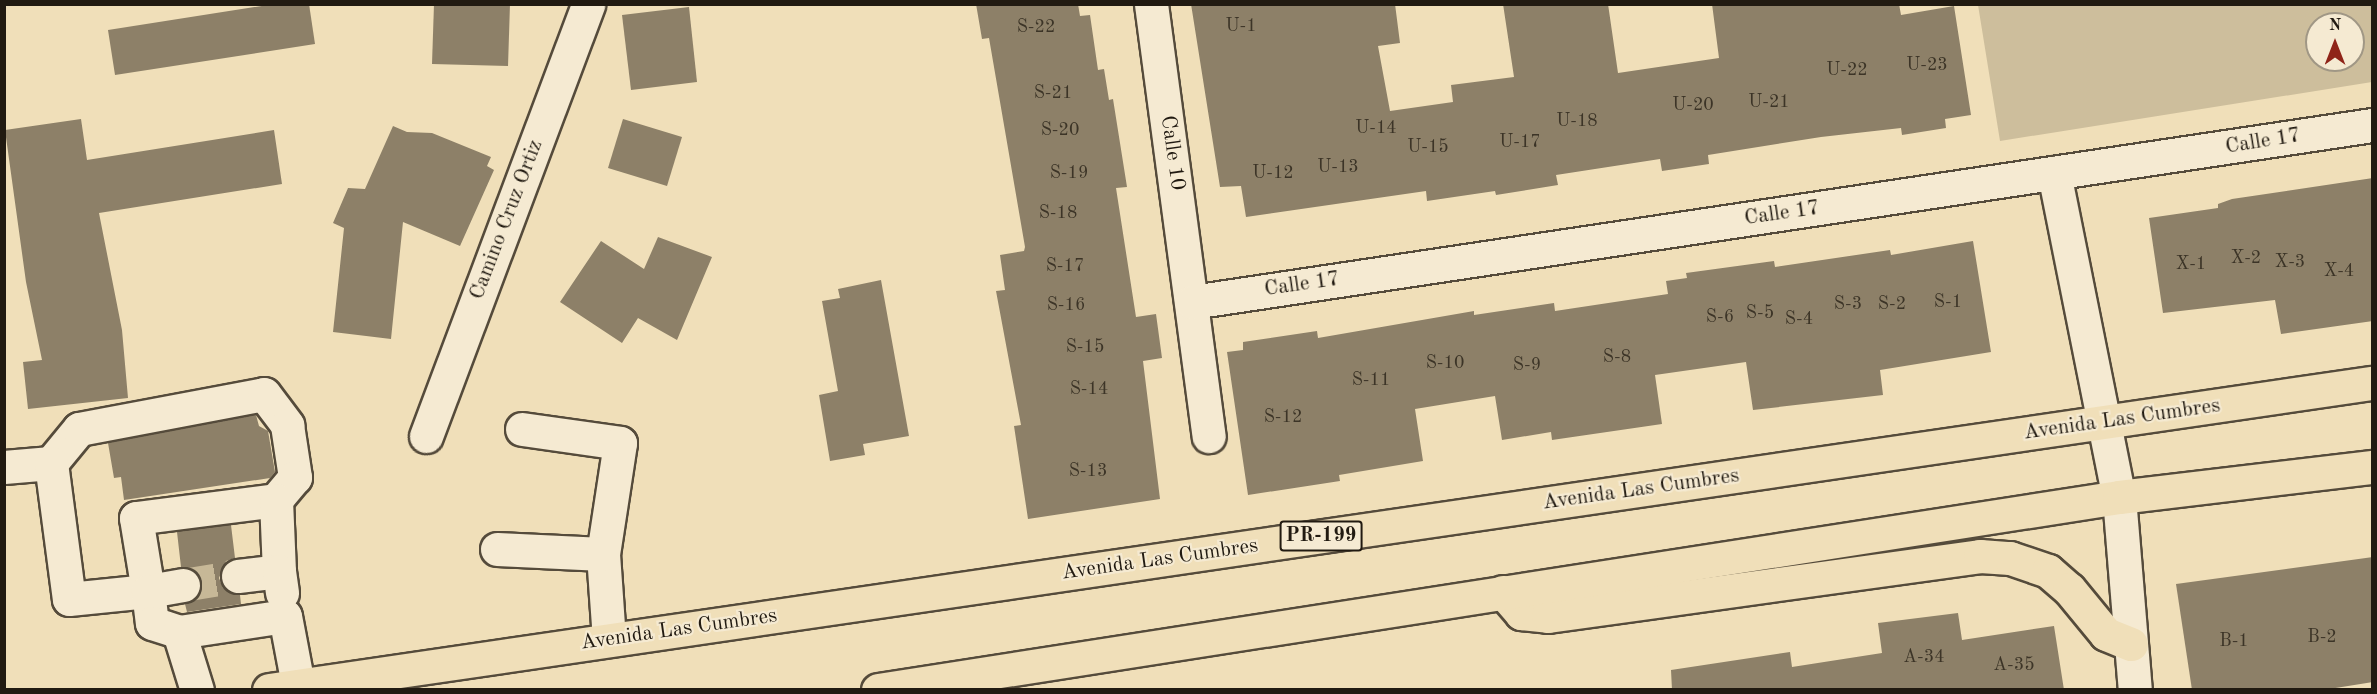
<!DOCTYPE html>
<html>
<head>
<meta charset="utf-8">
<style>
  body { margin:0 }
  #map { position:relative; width:2377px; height:694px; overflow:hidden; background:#f0dfb9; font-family:"Old Standard TT",serif }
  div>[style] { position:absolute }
  .green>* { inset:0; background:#cdbe9c }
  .building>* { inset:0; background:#8d8068 }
  .minor-tunnel>* { height:33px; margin-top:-16.5px; transform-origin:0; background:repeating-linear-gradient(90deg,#c7b897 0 33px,transparent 0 49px) }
  .roads { filter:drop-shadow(2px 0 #554b3b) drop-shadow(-2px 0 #554b3b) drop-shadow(0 2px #554b3b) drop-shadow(0 -2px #554b3b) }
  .minor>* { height:33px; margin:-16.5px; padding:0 16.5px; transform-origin:16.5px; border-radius:16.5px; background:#f5ead2 }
  .highway>* { height:33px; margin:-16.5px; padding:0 16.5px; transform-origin:16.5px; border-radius:16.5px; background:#f0dfb9 }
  span { translate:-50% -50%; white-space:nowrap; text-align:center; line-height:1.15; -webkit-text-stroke:4.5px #f5ead2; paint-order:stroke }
  .number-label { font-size:18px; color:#3c3427 }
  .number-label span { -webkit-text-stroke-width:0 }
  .shield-label span { padding:2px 4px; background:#f5ead2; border:2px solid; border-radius:4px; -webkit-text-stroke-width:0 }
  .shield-label { font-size:20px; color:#211a11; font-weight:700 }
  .street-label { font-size:21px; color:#211a11 }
  .frame { position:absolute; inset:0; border:6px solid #211a11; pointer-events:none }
  .north { position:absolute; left:2305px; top:12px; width:60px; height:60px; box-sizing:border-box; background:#f5ead2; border:2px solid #a09785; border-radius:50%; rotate:0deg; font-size:16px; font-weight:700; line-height:24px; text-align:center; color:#211a11 }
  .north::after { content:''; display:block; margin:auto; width:21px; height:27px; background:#8f2418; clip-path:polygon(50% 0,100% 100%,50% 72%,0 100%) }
</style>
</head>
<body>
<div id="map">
  <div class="green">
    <i style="clip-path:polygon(evenodd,1978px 5px,2372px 5px,2372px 82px,2000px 141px,1978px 5px,2317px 24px,2353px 24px,2353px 60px,2317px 60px,2317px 24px)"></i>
  </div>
  <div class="building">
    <i style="clip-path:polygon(274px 4px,309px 4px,315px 44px,115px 75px,108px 30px)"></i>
    <i style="clip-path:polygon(434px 4px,510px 4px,508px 66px,432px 64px)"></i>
    <i style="clip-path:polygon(976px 4px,1078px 4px,1080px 16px,1090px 15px,1098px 70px,1104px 69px,1109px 100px,1113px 99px,1127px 187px,1116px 188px,1136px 317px,1156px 314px,1162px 358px,1143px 361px,1160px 499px,1028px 519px,1014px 426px,1021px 425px,996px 291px,1005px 290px,1000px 255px,1024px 251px,1025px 247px,989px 38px,982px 39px)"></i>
    <i style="clip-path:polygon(1191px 4px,1395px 4px,1400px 43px,1378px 46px,1390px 111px,1453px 102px,1451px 85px,1514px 77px,1503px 4px,1608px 4px,1618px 73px,1719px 58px,1712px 4px,1899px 4px,1901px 15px,1954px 6px,1971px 115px,1945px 119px,1946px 128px,1902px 135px,1901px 128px,1821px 137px,1708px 155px,1709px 164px,1662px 171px,1660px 159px,1556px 175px,1558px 185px,1496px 195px,1495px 191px,1427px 201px,1426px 191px,1246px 217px,1241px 186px,1220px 187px)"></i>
    <i style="clip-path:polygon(689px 7px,697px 82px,631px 90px,622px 15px)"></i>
    <i style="clip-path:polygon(81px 119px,87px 160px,274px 130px,282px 184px,99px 213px,122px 330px,128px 398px,28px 409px,23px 362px,42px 360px,26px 282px,5px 130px)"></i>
    <i style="clip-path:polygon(623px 119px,682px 137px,667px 186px,608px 168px)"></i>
    <i style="clip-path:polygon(393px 126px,407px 132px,432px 133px,491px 157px,487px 166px,494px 170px,460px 246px,403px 222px,391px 339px,333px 332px,344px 228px,333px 223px,348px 188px,365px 189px)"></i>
    <i style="clip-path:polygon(2373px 178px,2373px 321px,2281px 334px,2275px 300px,2163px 313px,2149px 218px,2218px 208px,2218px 204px,2232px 199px)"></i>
    <i style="clip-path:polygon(658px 237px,712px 257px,677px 340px,638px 318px,622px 343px,560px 302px,601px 241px,644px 269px)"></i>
    <i style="clip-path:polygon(1973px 241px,1991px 352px,1880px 370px,1883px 395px,1753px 410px,1746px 362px,1655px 375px,1662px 424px,1552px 440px,1551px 432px,1502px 440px,1495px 396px,1415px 409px,1423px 461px,1339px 475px,1340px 481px,1248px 495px,1227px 352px,1243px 350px,1243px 342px,1317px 331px,1318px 338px,1474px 311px,1474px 315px,1554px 303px,1555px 311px,1668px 294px,1666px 281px,1687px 278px,1686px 273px,1774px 261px,1775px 267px,1890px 250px,1891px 255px)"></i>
    <i style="clip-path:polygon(881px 280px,909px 436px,863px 444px,865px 455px,830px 461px,819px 395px,838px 391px,822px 301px,840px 298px,838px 289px)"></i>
    <i style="clip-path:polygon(256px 415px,259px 426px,268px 431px,275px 472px,270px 478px,124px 500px,121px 477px,114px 478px,108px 443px)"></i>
    <i style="clip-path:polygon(231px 525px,235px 558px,226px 561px,219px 578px,223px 588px,240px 595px,241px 604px,187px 612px,185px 604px,195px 599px,202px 582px,197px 573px,181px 567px,177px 532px)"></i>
    <i style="clip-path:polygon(2373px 557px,2373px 682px,2323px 690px,2192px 690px,2176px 584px)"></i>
    <i style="clip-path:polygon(1958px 613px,1962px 640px,2054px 626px,2064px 690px,1672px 690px,1671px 670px,1790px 652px,1792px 667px,1882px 653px,1878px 623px)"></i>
  </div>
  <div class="minor-tunnel">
    <i style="left:183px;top:585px;width:56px;rotate:-9.3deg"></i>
  </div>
  <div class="roads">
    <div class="minor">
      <i style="left:1151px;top:4px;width:436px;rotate:82.4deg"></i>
      <i style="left:2054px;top:173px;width:330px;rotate:78.7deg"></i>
      <i style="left:2119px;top:497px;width:194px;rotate:85.3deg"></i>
      <i style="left:1192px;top:302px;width:1193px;rotate:-8.53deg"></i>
      <i style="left:522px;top:429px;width:99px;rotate:8.1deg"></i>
      <i style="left:620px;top:443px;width:112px;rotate:98.7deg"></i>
      <i style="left:603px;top:554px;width:86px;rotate:86deg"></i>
      <i style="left:426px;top:436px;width:461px;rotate:-69.4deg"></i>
      <i style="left:51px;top:463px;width:44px;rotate:-50.5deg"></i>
      <i style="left:79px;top:429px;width:188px;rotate:-10.7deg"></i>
      <i style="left:264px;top:394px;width:39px;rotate:53deg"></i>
      <i style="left:287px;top:425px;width:53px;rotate:81.3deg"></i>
      <i style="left:295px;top:477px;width:30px;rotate:130deg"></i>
      <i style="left:4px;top:467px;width:47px;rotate:-4.9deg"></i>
      <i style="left:51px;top:463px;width:137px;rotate:82.5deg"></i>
      <i style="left:69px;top:599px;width:79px;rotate:-5.8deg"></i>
      <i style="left:148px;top:591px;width:74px;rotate:-99.3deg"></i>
      <i style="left:136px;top:518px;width:141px;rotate:-7.3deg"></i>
      <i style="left:276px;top:500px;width:71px;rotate:87.6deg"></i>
      <i style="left:497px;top:549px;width:106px;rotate:2.7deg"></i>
      <i style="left:238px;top:576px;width:41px;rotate:-7deg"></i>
      <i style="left:279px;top:571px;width:22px;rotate:82deg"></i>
      <i style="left:183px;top:585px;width:36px;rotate:170deg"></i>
      <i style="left:148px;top:591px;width:32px;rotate:83deg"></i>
      <i style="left:152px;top:623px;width:28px;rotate:18deg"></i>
      <i style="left:179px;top:632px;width:107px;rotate:-8.6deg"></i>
      <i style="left:285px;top:616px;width:70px;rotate:79.3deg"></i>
      <i style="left:179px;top:632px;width:61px;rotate:72.8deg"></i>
    </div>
    <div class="highway">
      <i style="left:1503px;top:592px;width:28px;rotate:49deg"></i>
      <i style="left:1521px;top:613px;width:27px;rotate:6deg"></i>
      <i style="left:1548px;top:616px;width:436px;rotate:-7.9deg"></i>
      <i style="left:1980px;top:556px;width:30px;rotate:4deg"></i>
      <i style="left:2010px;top:558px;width:40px;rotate:18.9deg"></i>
      <i style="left:2048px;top:571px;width:28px;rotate:41deg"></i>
      <i style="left:2069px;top:589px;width:58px;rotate:50.6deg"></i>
      <i style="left:2106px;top:634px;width:27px;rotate:22deg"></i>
      <i style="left:269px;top:690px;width:2125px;rotate:-8.31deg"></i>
      <i style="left:878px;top:690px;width:1256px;rotate:-8.84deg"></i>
      <i style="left:2119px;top:497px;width:255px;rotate:-6.8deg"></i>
    </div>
  </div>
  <div class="number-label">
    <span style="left:1241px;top:26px">U-1</span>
    <span style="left:1036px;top:27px">S-22</span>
    <span style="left:1927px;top:65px">U-23</span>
    <span style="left:1847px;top:70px">U-22</span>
    <span style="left:1053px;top:93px">S-21</span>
    <span style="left:1769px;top:102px">U-21</span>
    <span style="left:1693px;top:105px">U-20</span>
    <span style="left:1577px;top:121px">U-18</span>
    <span style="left:1376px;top:128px">U-14</span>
    <span style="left:1060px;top:130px">S-20</span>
    <span style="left:1520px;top:142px">U-17</span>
    <span style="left:1428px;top:147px">U-15</span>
    <span style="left:1338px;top:167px">U-13</span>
    <span style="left:1069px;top:173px">S-19</span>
    <span style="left:1273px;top:173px">U-12</span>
    <span style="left:1058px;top:213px">S-18</span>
    <span style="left:2246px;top:258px">X-2</span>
    <span style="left:2290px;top:262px">X-3</span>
    <span style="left:2191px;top:264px">X-1</span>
    <span style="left:1065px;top:266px">S-17</span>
    <span style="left:2339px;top:271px">X-4</span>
    <span style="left:1948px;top:302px">S-1</span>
    <span style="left:1848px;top:304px">S-3</span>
    <span style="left:1892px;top:304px">S-2</span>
    <span style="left:1066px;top:305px">S-16</span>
    <span style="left:1760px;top:313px">S-5</span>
    <span style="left:1720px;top:317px">S-6</span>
    <span style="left:1799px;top:319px">S-4</span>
    <span style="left:1085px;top:347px">S-15</span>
    <span style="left:1617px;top:357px">S-8</span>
    <span style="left:1445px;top:363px">S-10</span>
    <span style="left:1527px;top:365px">S-9</span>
    <span style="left:1371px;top:380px">S-11</span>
    <span style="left:1089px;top:389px">S-14</span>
    <span style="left:1283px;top:417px">S-12</span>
    <span style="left:1088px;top:471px">S-13</span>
    <span style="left:2322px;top:637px">B-2</span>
    <span style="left:2234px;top:641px">B-1</span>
    <span style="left:1924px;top:657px">A-34</span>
    <span style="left:2014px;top:665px">A-35</span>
  </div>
  <div class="shield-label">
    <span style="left:1321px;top:536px">PR-199</span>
  </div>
  <div class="street-label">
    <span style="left:2263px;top:142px;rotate:-9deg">Calle 17</span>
    <span style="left:1172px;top:153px;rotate:82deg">Calle 10</span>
    <span style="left:1782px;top:214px;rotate:-8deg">Calle 17</span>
    <span style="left:507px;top:220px;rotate:-69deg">Camino Cruz Ortiz</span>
    <span style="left:1302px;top:285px;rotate:-8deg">Calle 17</span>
    <span style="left:2122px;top:420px;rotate:-8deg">Avenida Las Cumbres</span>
    <span style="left:1641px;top:490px;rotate:-8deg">Avenida Las Cumbres</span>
    <span style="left:1160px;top:560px;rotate:-8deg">Avenida Las Cumbres</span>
    <span style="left:679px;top:630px;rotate:-8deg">Avenida Las Cumbres</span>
  </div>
  <div class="frame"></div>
  <div class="north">N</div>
</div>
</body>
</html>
